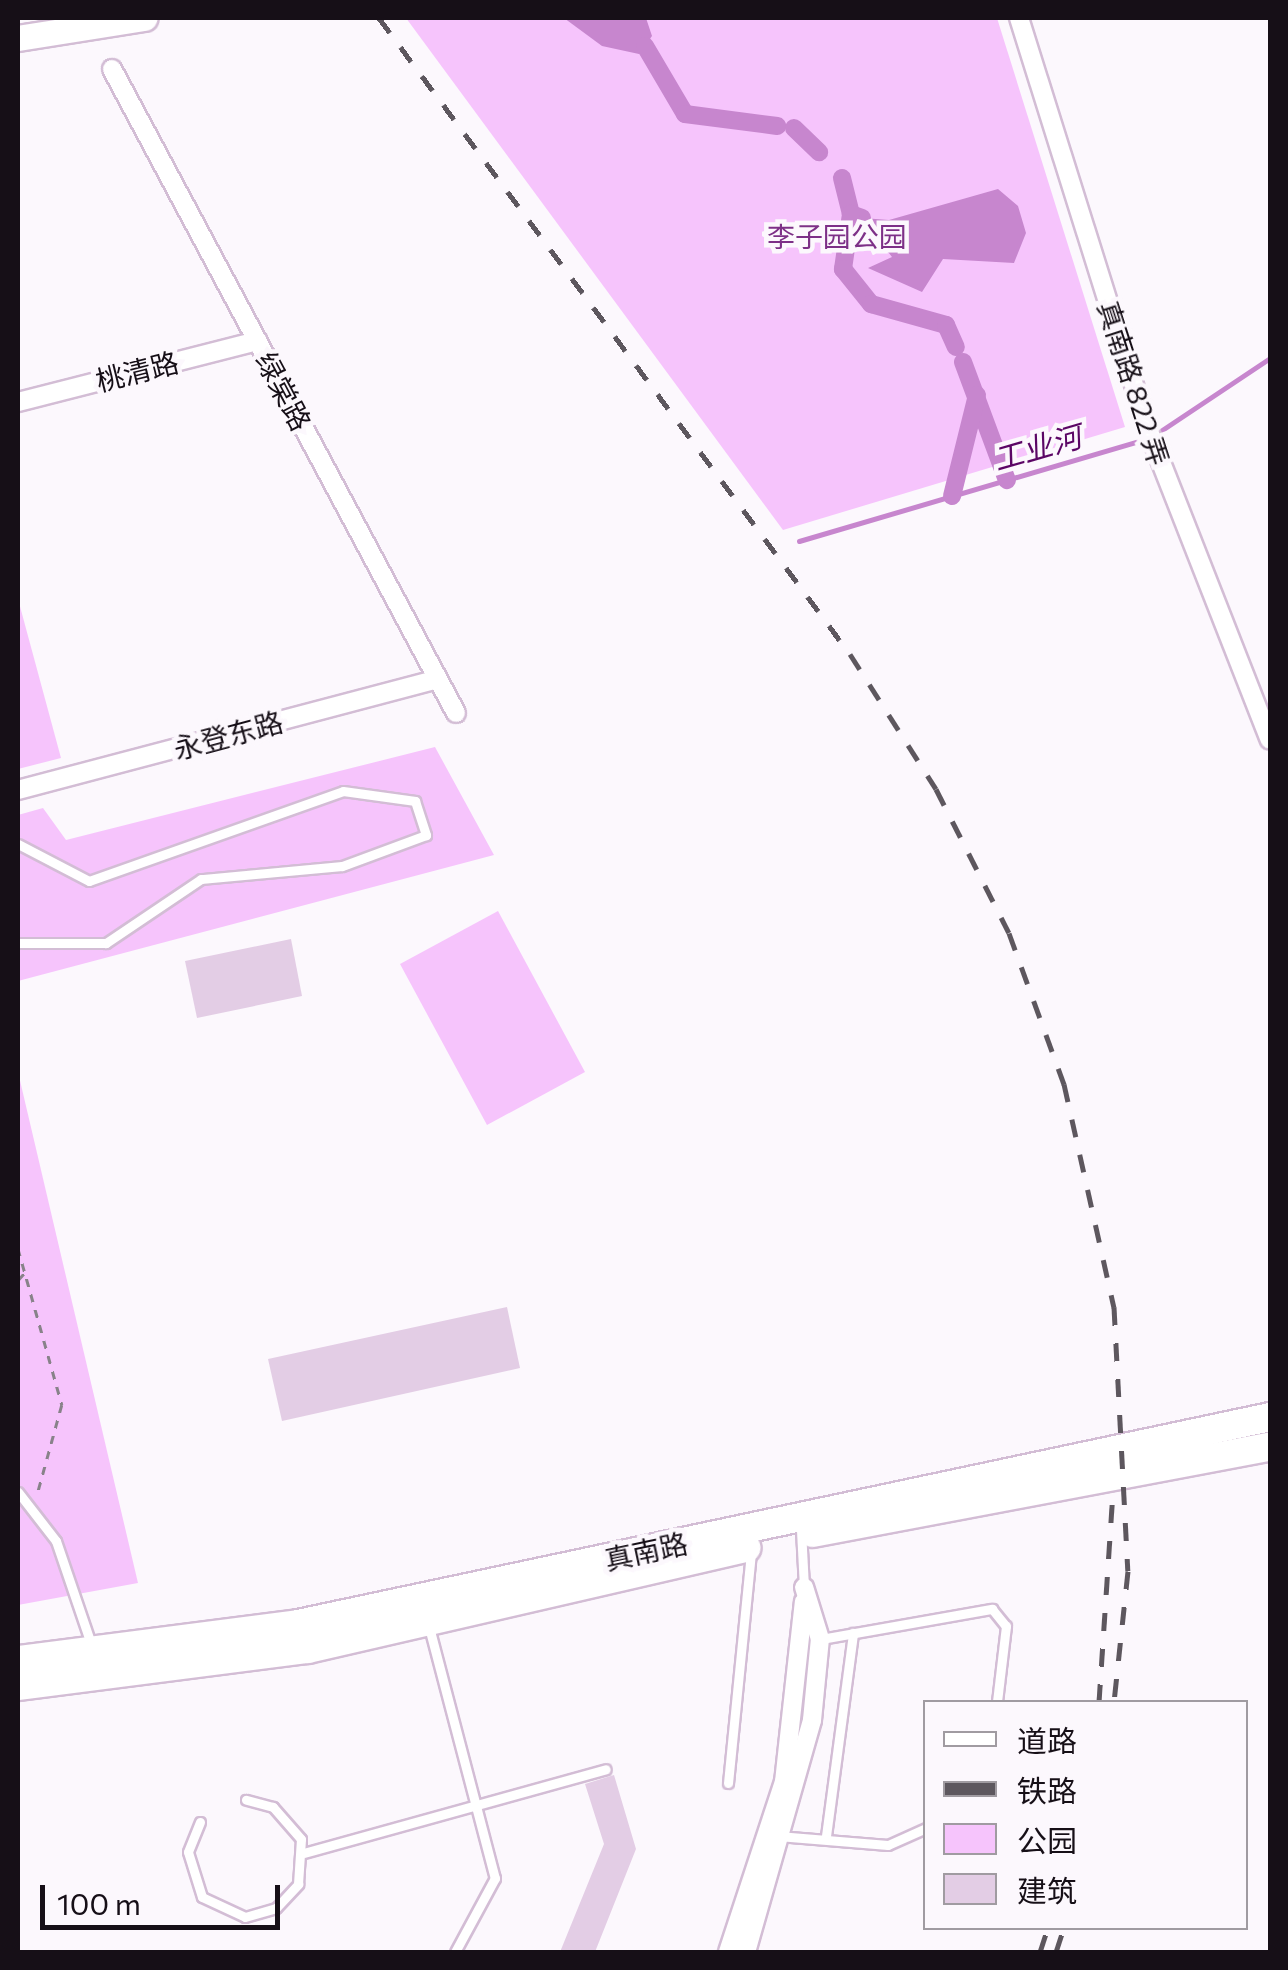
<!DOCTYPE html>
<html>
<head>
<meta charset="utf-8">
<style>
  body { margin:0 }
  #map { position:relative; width:1288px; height:1970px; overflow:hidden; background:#fcf8fd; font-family:Commissioner,"Noto Sans SC",sans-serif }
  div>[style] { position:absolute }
  .green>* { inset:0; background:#f6c4fc }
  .water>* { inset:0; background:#c786ce }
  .stream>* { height:5px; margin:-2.5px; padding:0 2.5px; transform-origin:2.5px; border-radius:2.5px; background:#c786ce }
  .canal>* { height:18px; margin:-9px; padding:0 9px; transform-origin:9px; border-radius:9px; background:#c786ce }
  .building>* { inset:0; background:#e3cde5 }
  .path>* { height:2.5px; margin-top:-1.25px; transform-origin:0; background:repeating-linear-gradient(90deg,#888289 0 8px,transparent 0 16px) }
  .roads { filter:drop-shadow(2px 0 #d3bdd5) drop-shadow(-2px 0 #d3bdd5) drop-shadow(0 2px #d3bdd5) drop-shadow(0 -2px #d3bdd5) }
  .service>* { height:9px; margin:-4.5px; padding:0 4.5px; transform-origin:4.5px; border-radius:4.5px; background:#fff }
  .minor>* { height:18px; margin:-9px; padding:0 9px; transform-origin:9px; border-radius:9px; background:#fff }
  .secondary>* { height:25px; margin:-12.5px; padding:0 12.5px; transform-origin:12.5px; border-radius:12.5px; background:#fff }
  .primary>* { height:28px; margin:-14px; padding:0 14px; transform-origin:14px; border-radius:14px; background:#fff }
  .rail>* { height:5px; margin-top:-2.5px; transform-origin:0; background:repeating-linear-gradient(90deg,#5d575e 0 18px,transparent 0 36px) }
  span { translate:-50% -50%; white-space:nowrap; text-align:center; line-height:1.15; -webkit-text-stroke:9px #fcf8fd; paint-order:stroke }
  .park-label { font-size:28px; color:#7d3087 }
  .street-label { font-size:28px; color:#160f17 }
  .water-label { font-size:30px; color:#5b0665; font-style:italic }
  .frame { position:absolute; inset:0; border:20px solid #160f17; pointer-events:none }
  .legend { position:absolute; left:923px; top:1700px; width:325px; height:230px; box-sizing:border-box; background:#fcf8fd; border:2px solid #a09ba1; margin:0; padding:12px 18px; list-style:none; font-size:30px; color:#160f17 }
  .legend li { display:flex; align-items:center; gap:20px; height:50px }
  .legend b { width:50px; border:2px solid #a09ba1 }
  .scale { position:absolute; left:40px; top:1885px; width:240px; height:45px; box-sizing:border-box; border:5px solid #160f17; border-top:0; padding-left:12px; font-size:30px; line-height:35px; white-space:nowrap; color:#160f17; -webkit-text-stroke:8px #fcf8fd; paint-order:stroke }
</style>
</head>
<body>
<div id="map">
  <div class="green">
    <i style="clip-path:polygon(406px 18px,997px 18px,1125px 427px,783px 530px)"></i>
    <i style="clip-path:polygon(18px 599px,61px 758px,18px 769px)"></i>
    <i style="clip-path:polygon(435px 747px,494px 855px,18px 981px,18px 815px,43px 808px,66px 840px)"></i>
    <i style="clip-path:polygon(498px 911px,585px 1072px,487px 1125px,400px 964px)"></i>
    <i style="clip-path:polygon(18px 1072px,138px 1583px,18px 1605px)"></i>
  </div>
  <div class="water">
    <i style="clip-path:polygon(564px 18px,646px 18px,652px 36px,639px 54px,602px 46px)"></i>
    <i style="clip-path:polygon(998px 189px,1018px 206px,1026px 233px,1014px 263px,943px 259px,922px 292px,868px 268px,892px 257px,862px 218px,889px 220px)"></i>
  </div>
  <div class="stream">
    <i style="left:1156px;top:434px;width:137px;rotate:-33.7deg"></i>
    <i style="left:799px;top:541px;width:362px;rotate:-16.4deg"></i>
  </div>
  <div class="canal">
    <i style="left:645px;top:46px;width:79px;rotate:59.5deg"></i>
    <i style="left:685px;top:114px;width:93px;rotate:7.4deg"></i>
    <i style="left:794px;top:128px;width:35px;rotate:44deg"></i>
    <i style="left:842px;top:178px;width:37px;rotate:76deg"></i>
    <i style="left:862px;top:218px;width:12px;rotate:-160deg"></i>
    <i style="left:851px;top:214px;width:56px;rotate:98.3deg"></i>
    <i style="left:843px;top:269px;width:45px;rotate:51.3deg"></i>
    <i style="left:871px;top:304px;width:78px;rotate:15.6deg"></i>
    <i style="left:946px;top:325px;width:24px;rotate:66deg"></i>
    <i style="left:963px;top:362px;width:126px;rotate:69.6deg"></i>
    <i style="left:952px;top:496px;width:104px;rotate:-76.1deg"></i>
  </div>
  <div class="building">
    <i style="clip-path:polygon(291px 939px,302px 996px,197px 1018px,185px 961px)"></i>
    <i style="clip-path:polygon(507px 1307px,520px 1368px,282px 1421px,268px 1359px)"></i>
    <i style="clip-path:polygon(614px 1775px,636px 1849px,595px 1952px,560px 1952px,604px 1844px,585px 1784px)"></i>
  </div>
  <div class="path">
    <i style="left:18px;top:1248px;width:163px;rotate:74.3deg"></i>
    <i style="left:62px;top:1405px;width:94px;rotate:105.4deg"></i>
    <i style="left:18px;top:1280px;width:13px;rotate:-48deg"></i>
  </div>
  <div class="roads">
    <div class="service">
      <i style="left:18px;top:844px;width:80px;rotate:27.5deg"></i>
      <i style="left:89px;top:881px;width:269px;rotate:-19.5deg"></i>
      <i style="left:343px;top:791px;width:73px;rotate:7.9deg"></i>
      <i style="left:415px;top:801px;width:36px;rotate:72deg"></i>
      <i style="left:426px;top:835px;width:90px;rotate:159.7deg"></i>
      <i style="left:342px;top:866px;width:142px;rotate:174.7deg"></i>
      <i style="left:201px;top:879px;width:115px;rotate:146deg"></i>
      <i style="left:106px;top:943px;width:88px;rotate:180deg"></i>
      <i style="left:18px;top:1492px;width:62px;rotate:52.2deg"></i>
      <i style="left:56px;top:1541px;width:109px;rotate:71.2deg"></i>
      <i style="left:801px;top:1530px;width:57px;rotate:87deg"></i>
      <i style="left:429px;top:1627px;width:260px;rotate:75.3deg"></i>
      <i style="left:495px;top:1878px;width:84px;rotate:118.4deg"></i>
      <i style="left:821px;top:1639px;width:174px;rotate:-10deg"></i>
      <i style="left:992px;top:1609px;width:22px;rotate:51deg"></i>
      <i style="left:1006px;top:1626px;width:77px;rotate:96.8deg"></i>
      <i style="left:728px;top:1783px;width:232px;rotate:-84.3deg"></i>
      <i style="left:200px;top:1822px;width:32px;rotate:112deg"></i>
      <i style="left:188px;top:1852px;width:47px;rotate:72.7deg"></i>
      <i style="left:202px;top:1897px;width:47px;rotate:24.9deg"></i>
      <i style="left:245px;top:1917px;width:32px;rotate:-16deg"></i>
      <i style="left:276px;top:1908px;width:33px;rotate:-47deg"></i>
      <i style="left:298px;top:1884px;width:45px;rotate:-86.2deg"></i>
      <i style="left:301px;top:1839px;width:43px;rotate:-131.2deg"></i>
      <i style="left:273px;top:1807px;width:28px;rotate:-165deg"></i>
      <i style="left:778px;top:1836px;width:110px;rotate:4.7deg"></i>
      <i style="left:888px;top:1845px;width:42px;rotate:-24.1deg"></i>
      <i style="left:826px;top:1836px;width:205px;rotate:-82.4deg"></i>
      <i style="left:304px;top:1853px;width:313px;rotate:-15.5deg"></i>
    </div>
    <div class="minor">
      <i style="left:1019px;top:18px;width:425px;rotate:72.6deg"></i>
      <i style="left:1146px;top:424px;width:339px;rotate:68.6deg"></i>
      <i style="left:112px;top:69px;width:730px;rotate:61.89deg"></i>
      <i style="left:18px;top:402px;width:247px;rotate:-14.3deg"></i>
      <i style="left:18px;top:790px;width:434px;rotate:-14.8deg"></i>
      <i style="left:728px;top:1952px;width:179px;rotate:-71.8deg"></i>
      <i style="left:784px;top:1782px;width:181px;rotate:-83.7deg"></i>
      <i style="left:746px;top:1952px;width:241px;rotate:-74.1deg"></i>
      <i style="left:812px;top:1720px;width:81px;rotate:-84.4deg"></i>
      <i style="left:820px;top:1639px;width:54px;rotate:-107.1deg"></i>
    </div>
    <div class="secondary">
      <i style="left:18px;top:38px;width:128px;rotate:-9deg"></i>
    </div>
    <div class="primary">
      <i style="left:813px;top:1533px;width:465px;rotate:-10.7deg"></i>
      <i style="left:18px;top:1660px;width:282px;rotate:-7.3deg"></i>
      <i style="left:298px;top:1624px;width:994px;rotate:-12.02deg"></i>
      <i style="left:18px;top:1686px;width:292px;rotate:-7.3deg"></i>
      <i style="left:308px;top:1649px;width:450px;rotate:-13deg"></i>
    </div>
  </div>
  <div class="rail">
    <i style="left:379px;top:18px;width:791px;rotate:53.48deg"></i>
    <i style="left:850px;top:654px;width:160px;rotate:57.5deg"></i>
    <i style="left:936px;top:789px;width:161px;rotate:63.1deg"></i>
    <i style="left:1009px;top:933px;width:161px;rotate:70deg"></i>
    <i style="left:1064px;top:1084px;width:229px;rotate:77.4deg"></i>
    <i style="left:1114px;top:1307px;width:264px;rotate:87deg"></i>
    <i style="left:1128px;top:1571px;width:132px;rotate:96.1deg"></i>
    <i style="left:1099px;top:1702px;width:209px;rotate:-86.2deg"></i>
    <i style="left:1040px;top:1952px;width:25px;rotate:-72deg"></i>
    <i style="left:1056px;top:1952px;width:25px;rotate:-72deg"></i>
  </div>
  <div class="park-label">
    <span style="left:837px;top:236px">李子园公园</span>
  </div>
  <div class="street-label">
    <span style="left:137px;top:371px;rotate:-14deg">桃清路</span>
    <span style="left:1134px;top:383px;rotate:72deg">真南路 822 弄</span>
    <span style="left:284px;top:391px;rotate:62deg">绿棠路</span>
    <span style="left:228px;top:735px;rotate:-15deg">永登东路</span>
    <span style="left:646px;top:1551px;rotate:-12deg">真南路</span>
  </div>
  <div class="water-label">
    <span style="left:1037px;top:447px;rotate:-16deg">工业河</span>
  </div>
  <div class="frame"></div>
  <ul class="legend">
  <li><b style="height:12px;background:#fff"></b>道路</li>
  <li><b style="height:12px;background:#5d575e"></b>铁路</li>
  <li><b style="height:28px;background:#f6c4fc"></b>公园</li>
  <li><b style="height:28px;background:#e3cde5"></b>建筑</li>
  </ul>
  <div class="scale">100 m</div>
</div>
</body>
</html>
